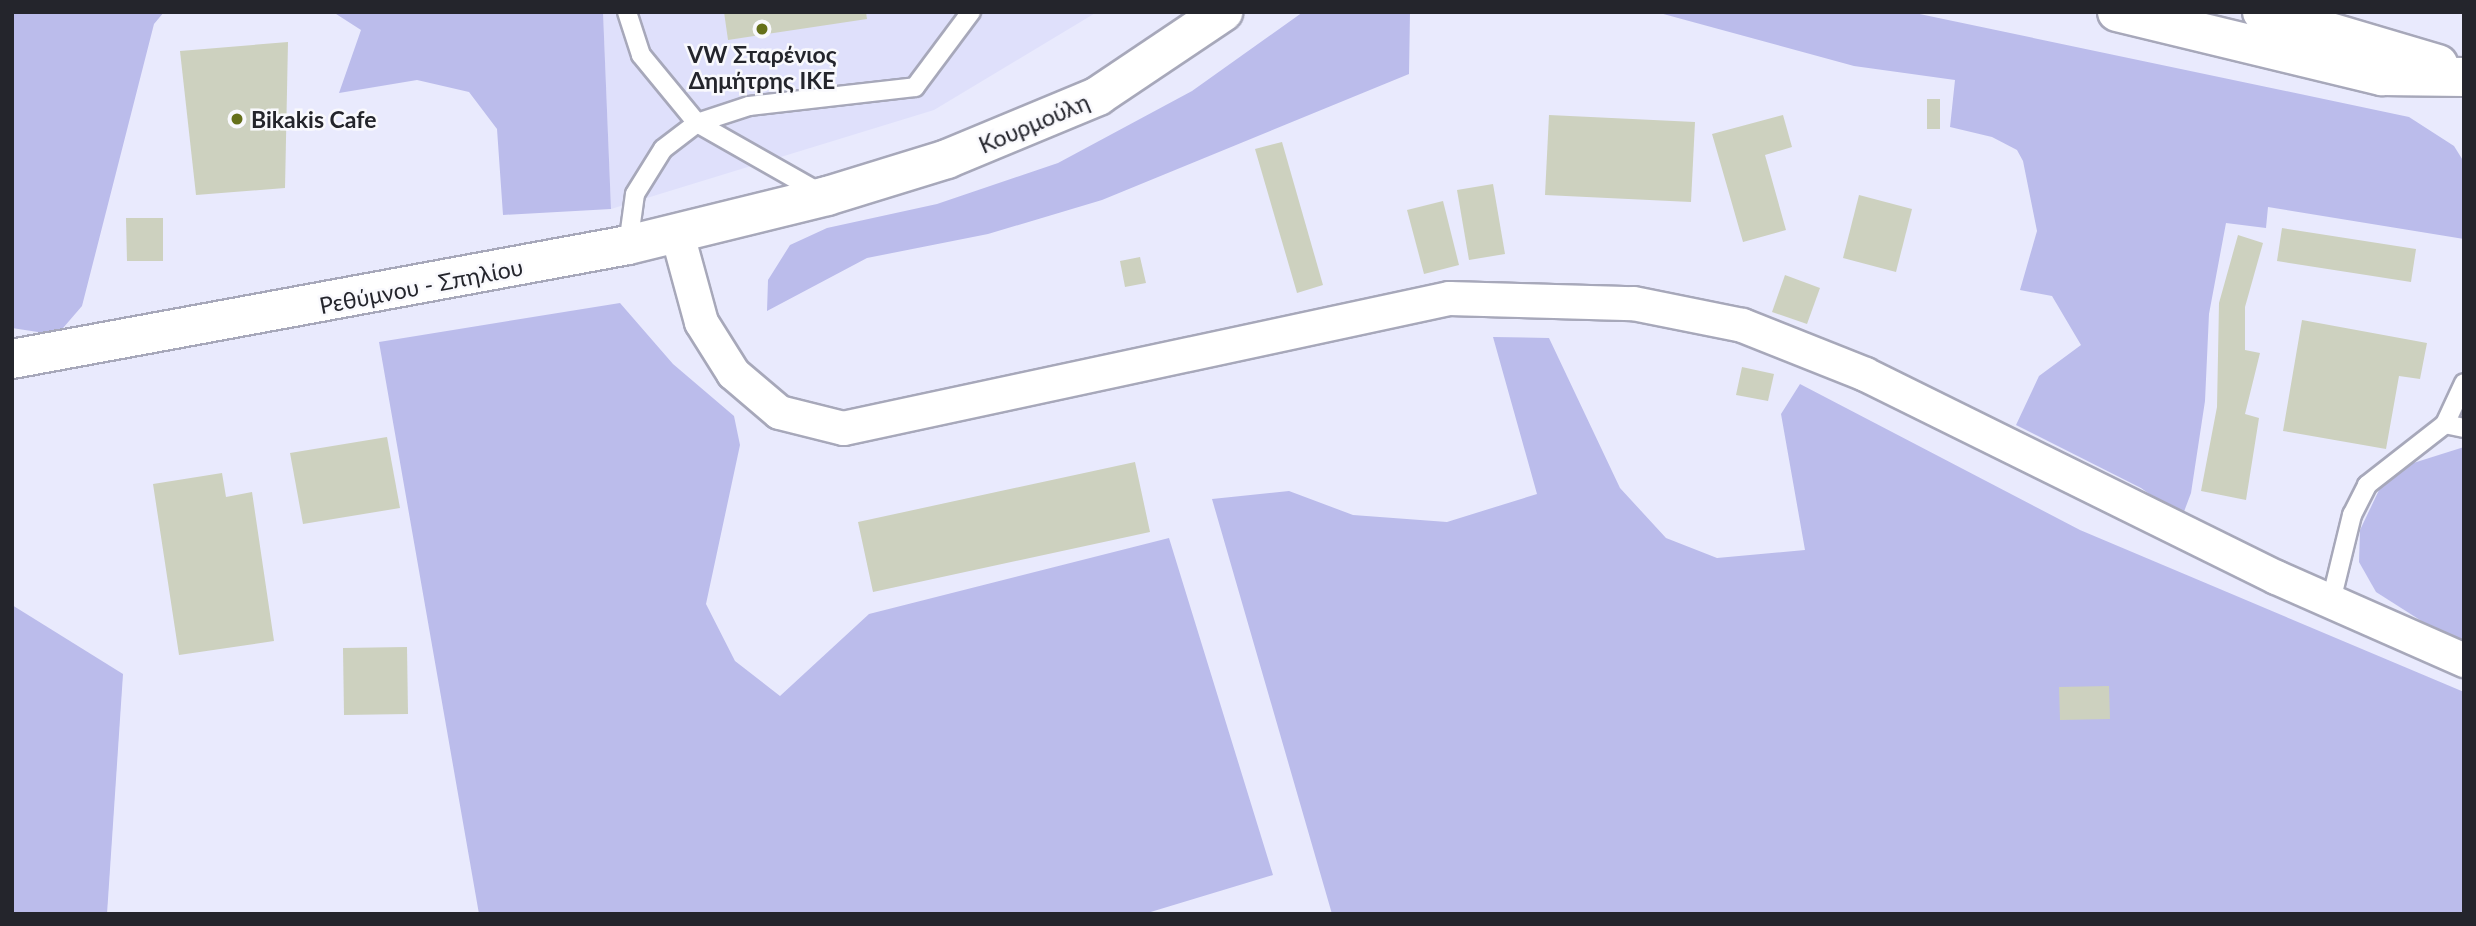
<!DOCTYPE html>
<html>
<head>
<meta charset="utf-8">
<style>
  body { margin:0 }
  #map { position:relative; width:2476px; height:926px; overflow:hidden; background:#e9eafd; font-family:Lato,sans-serif }
  div>[style] { position:absolute }
  .built>* { inset:0; background:#dfe0fb }
  .green>* { inset:0; background:#bbbceb }
  .building>* { inset:0; background:#cdd1bf }
  .roads { filter:drop-shadow(2px 0 #a7a8ba) drop-shadow(-2px 0 #a7a8ba) drop-shadow(0 2px #a7a8ba) drop-shadow(0 -2px #a7a8ba) }
  .lane>* { height:18px; margin:-9px; padding:0 9px; transform-origin:9px; border-radius:9px; background:#fff }
  .street>* { height:33px; margin:-16.5px; padding:0 16.5px; transform-origin:16.5px; border-radius:16.5px; background:#fff }
  .secondary>* { height:38px; margin:-19px; padding:0 19px; transform-origin:19px; border-radius:19px; background:#fff }
  .highway>* { height:38px; margin:-19px; padding:0 19px; transform-origin:19px; border-radius:19px; background:#fff }
  .dots>* { width:19px; height:19px; translate:-50% -50%; box-sizing:border-box; border:4px solid #f9f9fd; border-radius:50% }
  span { translate:-50% -50%; white-space:nowrap; text-align:center; line-height:1.15; -webkit-text-stroke:5px #f9f9fd; paint-order:stroke }
  .poi-label { font-size:23px; color:#24252c; font-weight:700 }
  .left { translate:0 -50%; text-align:left }
  .street-label { font-size:23px; color:#24252c }
  .frame { position:absolute; inset:0; border:14px solid #24252c; pointer-events:none }
</style>
</head>
<body>
<div id="map">
  <div class="built">
    <i style="clip-path:polygon(603px 12px,1097px 12px,934px 110px,611px 209px)"></i>
  </div>
  <div class="green">
    <i style="clip-path:polygon(12px 12px,164px 12px,154px 24px,82px 306px,57px 335px,12px 328px)"></i>
    <i style="clip-path:polygon(333px 12px,603px 12px,611px 209px,503px 215px,497px 129px,469px 92px,417px 80px,339px 93px,361px 30px)"></i>
    <i style="clip-path:polygon(1303px 12px,1410px 12px,1409px 74px,1102px 200px,988px 234px,867px 258px,767px 311px,768px 280px,790px 245px,827px 228px,937px 204px,1058px 163px,1192px 91px)"></i>
    <i style="clip-path:polygon(1656px 12px,1910px 12px,2409px 117px,2454px 146px,2464px 162px,2464px 239px,2268px 207px,2266px 228px,2226px 223px,2209px 314px,2205px 401px,2191px 493px,2182px 517px,2141px 488px,2016px 425px,2039px 376px,2081px 345px,2052px 296px,2020px 290px,2037px 231px,2023px 161px,2017px 150px,1992px 137px,1950px 127px,1955px 80px,1854px 66px)"></i>
    <i style="clip-path:polygon(620px 303px,673px 364px,734px 416px,740px 445px,706px 604px,735px 661px,780px 696px,869px 614px,1169px 538px,1273px 875px,1144px 914px,479px 914px,379px 342px)"></i>
    <i style="clip-path:polygon(1493px 337px,1549px 338px,1620px 488px,1666px 538px,1717px 558px,1805px 550px,1781px 414px,1800px 384px,2080px 530px,2464px 692px,2464px 914px,1332px 914px,1212px 499px,1289px 491px,1353px 515px,1447px 522px,1537px 494px)"></i>
    <i style="clip-path:polygon(2464px 447px,2464px 648px,2376px 592px,2359px 562px,2360px 530px,2380px 488px,2407px 465px)"></i>
    <i style="clip-path:polygon(12px 605px,123px 674px,107px 914px,12px 914px)"></i>
  </div>
  <div class="building">
    <i style="clip-path:polygon(724px 12px,866px 12px,867px 19px,728px 40px)"></i>
    <i style="clip-path:polygon(288px 42px,285px 188px,196px 195px,180px 51px)"></i>
    <i style="clip-path:polygon(1927px 99px,1940px 99px,1940px 129px,1927px 129px)"></i>
    <i style="clip-path:polygon(1549px 115px,1695px 122px,1691px 202px,1545px 195px)"></i>
    <i style="clip-path:polygon(1783px 115px,1792px 147px,1765px 155px,1786px 230px,1743px 242px,1712px 134px)"></i>
    <i style="clip-path:polygon(1282px 142px,1323px 285px,1297px 293px,1255px 149px)"></i>
    <i style="clip-path:polygon(1493px 184px,1505px 254px,1469px 260px,1457px 190px)"></i>
    <i style="clip-path:polygon(1859px 195px,1912px 209px,1896px 272px,1843px 258px)"></i>
    <i style="clip-path:polygon(1443px 201px,1459px 265px,1424px 274px,1407px 210px)"></i>
    <i style="clip-path:polygon(126px 218px,163px 218px,163px 261px,127px 261px)"></i>
    <i style="clip-path:polygon(2282px 228px,2416px 249px,2411px 282px,2277px 261px)"></i>
    <i style="clip-path:polygon(2238px 235px,2263px 243px,2245px 307px,2245px 350px,2260px 353px,2245px 414px,2259px 418px,2246px 500px,2201px 491px,2217px 407px,2219px 303px)"></i>
    <i style="clip-path:polygon(1140px 257px,1146px 283px,1125px 287px,1120px 261px)"></i>
    <i style="clip-path:polygon(1785px 275px,1820px 288px,1807px 324px,1772px 312px)"></i>
    <i style="clip-path:polygon(2302px 320px,2427px 343px,2420px 379px,2399px 376px,2386px 449px,2283px 431px)"></i>
    <i style="clip-path:polygon(1742px 367px,1774px 374px,1768px 401px,1736px 395px)"></i>
    <i style="clip-path:polygon(387px 437px,400px 508px,303px 524px,290px 453px)"></i>
    <i style="clip-path:polygon(1135px 462px,1150px 532px,873px 592px,858px 522px)"></i>
    <i style="clip-path:polygon(222px 473px,226px 497px,252px 492px,274px 641px,179px 655px,153px 484px)"></i>
    <i style="clip-path:polygon(407px 647px,408px 714px,344px 715px,343px 648px)"></i>
    <i style="clip-path:polygon(2109px 686px,2110px 719px,2060px 720px,2059px 687px)"></i>
  </div>
  <div class="roads">
    <div class="lane">
      <i style="left:627px;top:12px;width:45px;rotate:72deg"></i>
      <i style="left:641px;top:55px;width:88px;rotate:50.5deg"></i>
      <i style="left:697px;top:123px;width:144px;rotate:29.6deg"></i>
      <i style="left:628px;top:245px;width:51px;rotate:-82.2deg"></i>
      <i style="left:635px;top:194px;width:53px;rotate:-58.1deg"></i>
      <i style="left:663px;top:149px;width:43px;rotate:-37.4deg"></i>
      <i style="left:697px;top:123px;width:55px;rotate:-18.1deg"></i>
      <i style="left:749px;top:106px;width:167px;rotate:-6.5deg"></i>
      <i style="left:915px;top:87px;width:94px;rotate:-53.3deg"></i>
      <i style="left:2445px;top:424px;width:19px;rotate:12deg"></i>
      <i style="left:2331px;top:601px;width:89px;rotate:-76.3deg"></i>
      <i style="left:2352px;top:515px;width:34px;rotate:-63deg"></i>
      <i style="left:2367px;top:485px;width:99px;rotate:-38deg"></i>
      <i style="left:2445px;top:424px;width:45px;rotate:-65.1deg"></i>
    </div>
    <div class="street">
      <i style="left:677px;top:234px;width:91px;rotate:74.7deg"></i>
      <i style="left:701px;top:322px;width:60px;rotate:57.9deg"></i>
      <i style="left:733px;top:373px;width:60px;rotate:40.3deg"></i>
      <i style="left:779px;top:412px;width:66px;rotate:14deg"></i>
      <i style="left:843px;top:428px;width:620px;rotate:-12.11deg"></i>
      <i style="left:1449px;top:298px;width:184px;rotate:1.6deg"></i>
      <i style="left:1633px;top:303px;width:111px;rotate:11.4deg"></i>
      <i style="left:1742px;top:325px;width:132px;rotate:21.7deg"></i>
      <i style="left:1865px;top:374px;width:458px;rotate:26.3deg"></i>
      <i style="left:2276px;top:577px;width:206px;rotate:23.8deg"></i>
    </div>
    <div class="secondary">
      <i style="left:12px;top:359px;width:626px;rotate:-10.48deg"></i>
      <i style="left:628px;top:245px;width:205px;rotate:-13.8deg"></i>
      <i style="left:827px;top:196px;width:126px;rotate:-17.1deg"></i>
      <i style="left:947px;top:159px;width:164px;rotate:-22.6deg"></i>
      <i style="left:1098px;top:96px;width:151px;rotate:-33.9deg"></i>
    </div>
    <div class="highway">
      <i style="left:2117px;top:12px;width:273px;rotate:13.6deg"></i>
      <i style="left:2382px;top:76px;width:82px;rotate:0.7deg"></i>
      <i style="left:2262px;top:12px;width:184px;rotate:16.5deg"></i>
    </div>
  </div>
  <div class="dots">
    <i style="left:762px;top:29px;background:#65701a"></i>
    <i style="left:237px;top:119px;background:#65701a"></i>
  </div>
  <div class="poi-label">
    <span style="left:762px;top:67px">VW Σταρένιος<br>Δημήτρης ΙΚΕ</span>
    <span class="left" style="left:251px;top:119px">Bikakis Cafe</span>
  </div>
  <div class="street-label">
    <span style="left:1034px;top:123px;rotate:-23deg">Κουρμούλη</span>
    <span style="left:421px;top:286px;rotate:-11deg">Ρεθύμνου - Σπηλίου</span>
  </div>
  <div class="frame"></div>
</div>
</body>
</html>
